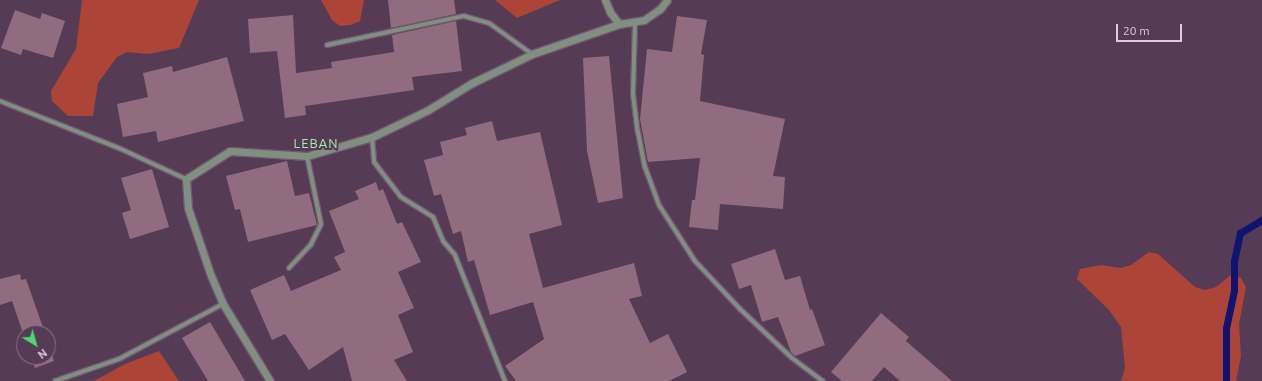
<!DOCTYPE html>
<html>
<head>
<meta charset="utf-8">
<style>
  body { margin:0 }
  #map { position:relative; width:1262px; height:381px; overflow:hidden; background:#553b53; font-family:Ubuntu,sans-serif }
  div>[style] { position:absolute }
  .green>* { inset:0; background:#ad4438 }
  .stream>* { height:7px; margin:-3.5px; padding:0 3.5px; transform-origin:3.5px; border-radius:3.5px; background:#0f1471 }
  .building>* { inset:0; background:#916c7e }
  .roads { filter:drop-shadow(1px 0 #70586e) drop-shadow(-1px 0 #70586e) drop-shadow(0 1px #70586e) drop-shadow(0 -1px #70586e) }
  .minor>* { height:4px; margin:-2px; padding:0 2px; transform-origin:2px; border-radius:2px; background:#818f82 }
  .tertiary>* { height:7px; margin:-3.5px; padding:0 3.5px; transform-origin:3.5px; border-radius:3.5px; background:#818f82 }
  span { translate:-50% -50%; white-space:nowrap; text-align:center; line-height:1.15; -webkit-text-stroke:4px #553b53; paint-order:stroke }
  .quarter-label { font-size:13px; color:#a7e9b2; letter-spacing:1px }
  .north { position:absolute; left:16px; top:325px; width:40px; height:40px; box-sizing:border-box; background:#553b53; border:1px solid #8b7589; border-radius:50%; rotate:143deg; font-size:11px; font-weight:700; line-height:16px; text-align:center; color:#ddcddb }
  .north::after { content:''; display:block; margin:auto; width:14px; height:18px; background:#51d674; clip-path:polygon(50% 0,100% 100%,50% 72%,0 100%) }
  .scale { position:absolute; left:1116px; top:24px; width:66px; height:18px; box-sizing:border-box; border:2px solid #ddcddb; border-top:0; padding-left:5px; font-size:12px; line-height:14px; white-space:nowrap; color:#ddcddb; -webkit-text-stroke:3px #553b53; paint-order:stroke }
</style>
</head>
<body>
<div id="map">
  <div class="green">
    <i style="clip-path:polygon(82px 0,199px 0,179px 48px,148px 54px,127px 52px,117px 57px,98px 83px,93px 116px,68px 116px,52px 101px,51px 91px,76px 49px)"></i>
    <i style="clip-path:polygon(321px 0,364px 0,360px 21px,351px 25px,340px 26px,332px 20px)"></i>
    <i style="clip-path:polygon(495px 0,560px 0,517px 18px)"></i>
    <i style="clip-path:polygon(1149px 252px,1158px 254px,1195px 287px,1205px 290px,1216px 287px,1232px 274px,1241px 278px,1246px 287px,1239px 324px,1241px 356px,1236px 381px,1121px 381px,1125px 368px,1121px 327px,1109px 310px,1077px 279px,1080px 269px,1101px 265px,1121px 268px,1131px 265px)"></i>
    <i style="clip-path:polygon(159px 351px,179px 381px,94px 381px,125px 364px)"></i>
  </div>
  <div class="stream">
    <i style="left:1226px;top:381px;width:53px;rotate:-90deg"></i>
    <i style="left:1226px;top:328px;width:39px;rotate:-78deg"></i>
    <i style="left:1234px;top:290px;width:29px;rotate:-90deg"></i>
    <i style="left:1234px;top:261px;width:29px;rotate:-78deg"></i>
    <i style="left:1240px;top:233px;width:26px;rotate:-31deg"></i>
  </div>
  <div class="building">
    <i style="clip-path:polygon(388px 0,454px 0,456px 14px,391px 28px)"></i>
    <i style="clip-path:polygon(15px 10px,40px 19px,42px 13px,65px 21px,53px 58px,23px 49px,21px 55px,1px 48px)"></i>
    <i style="clip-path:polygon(293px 15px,296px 73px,332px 68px,331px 62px,394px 52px,392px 35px,456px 21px,462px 71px,412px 77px,414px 90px,305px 106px,306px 115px,285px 118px,277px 51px,250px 53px,248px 19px)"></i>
    <i style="clip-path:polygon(677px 16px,707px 20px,701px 54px,704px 55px,700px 101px,785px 119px,773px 176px,785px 177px,783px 209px,720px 204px,718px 230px,689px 227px,692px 200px,695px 200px,700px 158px,648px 162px,640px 119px,647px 49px,672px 52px)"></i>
    <i style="clip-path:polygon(609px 56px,623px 198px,598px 203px,587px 151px,583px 58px)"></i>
    <i style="clip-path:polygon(227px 57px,244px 121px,158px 142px,156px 131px,123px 137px,117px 104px,148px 97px,143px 73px,172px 66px,173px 72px)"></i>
    <i style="clip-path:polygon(492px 121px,497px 141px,540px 132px,562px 225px,529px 234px,543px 288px,634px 263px,642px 296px,629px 299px,650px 343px,668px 334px,687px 372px,669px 381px,516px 381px,505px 366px,544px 339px,533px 302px,490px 315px,474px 260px,468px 262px,461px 231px,453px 234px,441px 194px,434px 196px,424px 160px,443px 155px,440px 142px,467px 135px,465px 128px)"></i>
    <i style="clip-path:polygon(287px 161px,295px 196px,309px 193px,317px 225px,248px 242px,240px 209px,235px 210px,226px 176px)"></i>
    <i style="clip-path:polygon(152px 169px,169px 227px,130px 239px,122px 213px,131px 210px,121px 178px)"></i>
    <i style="clip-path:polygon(376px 182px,379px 191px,383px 189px,397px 224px,402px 222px,421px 262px,398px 272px,414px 308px,398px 315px,413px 352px,394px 360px,407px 381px,352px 381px,343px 347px,309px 370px,285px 334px,272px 340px,250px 290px,284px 275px,291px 291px,341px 270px,334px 257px,345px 252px,329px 211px,359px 199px,355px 191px)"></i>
    <i style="clip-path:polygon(775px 249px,785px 280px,800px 276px,810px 310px,812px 309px,825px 345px,795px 356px,791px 352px,778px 317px,762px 322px,751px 285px,739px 289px,731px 264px)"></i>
    <i style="clip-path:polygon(20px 274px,21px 280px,26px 279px,45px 333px,24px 333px,24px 336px,12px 301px,0 305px,0 279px)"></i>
    <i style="clip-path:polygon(881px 313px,909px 337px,906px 341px,952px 381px,900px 381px,884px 367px,872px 381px,842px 381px,831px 372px)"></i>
    <i style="clip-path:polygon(210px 322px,245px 381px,208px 381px,182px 338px)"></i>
    <i style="clip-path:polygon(48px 343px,54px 361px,35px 368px,31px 357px,48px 357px)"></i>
  </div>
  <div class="roads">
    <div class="minor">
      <i style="left:635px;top:23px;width:71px;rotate:91.6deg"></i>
      <i style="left:633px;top:94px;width:38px;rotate:83deg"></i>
      <i style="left:638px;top:132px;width:36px;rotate:79deg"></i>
      <i style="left:645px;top:167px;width:40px;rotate:69.8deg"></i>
      <i style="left:659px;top:205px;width:67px;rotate:57.3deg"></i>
      <i style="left:695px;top:261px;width:66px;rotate:46.8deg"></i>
      <i style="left:740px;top:309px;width:71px;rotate:43.3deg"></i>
      <i style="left:792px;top:358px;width:39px;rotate:37deg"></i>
      <i style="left:327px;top:45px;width:140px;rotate:-12deg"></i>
      <i style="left:464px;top:16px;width:26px;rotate:16deg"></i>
      <i style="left:489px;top:23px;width:53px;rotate:35.8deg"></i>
      <i style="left:0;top:101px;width:130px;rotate:21.6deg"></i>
      <i style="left:121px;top:149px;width:72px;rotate:24.8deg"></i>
      <i style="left:372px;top:137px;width:25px;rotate:85deg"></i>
      <i style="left:374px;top:162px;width:44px;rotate:52.4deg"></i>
      <i style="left:401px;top:197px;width:38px;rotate:32deg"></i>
      <i style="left:433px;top:217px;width:26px;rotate:67deg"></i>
      <i style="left:443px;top:241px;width:18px;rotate:49deg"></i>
      <i style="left:455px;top:255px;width:136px;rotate:68.4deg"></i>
      <i style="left:289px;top:268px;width:33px;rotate:-47deg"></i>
      <i style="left:311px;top:244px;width:22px;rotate:-63deg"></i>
      <i style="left:321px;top:224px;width:69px;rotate:-101.6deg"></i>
      <i style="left:55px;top:381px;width:68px;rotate:-19deg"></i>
      <i style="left:119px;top:359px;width:118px;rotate:-27.9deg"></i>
    </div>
    <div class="tertiary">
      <i style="left:605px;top:0;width:13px;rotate:67deg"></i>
      <i style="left:610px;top:12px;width:15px;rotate:53deg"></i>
      <i style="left:619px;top:24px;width:25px;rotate:-9deg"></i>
      <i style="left:644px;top:20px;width:19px;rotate:-35deg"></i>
      <i style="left:660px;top:9px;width:11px;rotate:-52deg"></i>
      <i style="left:270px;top:381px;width:90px;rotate:-121.4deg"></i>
      <i style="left:223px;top:304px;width:30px;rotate:-113deg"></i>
      <i style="left:211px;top:276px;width:72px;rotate:-108.7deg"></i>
      <i style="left:188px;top:208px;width:29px;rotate:-94deg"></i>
      <i style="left:186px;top:179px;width:52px;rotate:-32.5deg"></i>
      <i style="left:230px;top:151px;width:77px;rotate:3.7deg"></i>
      <i style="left:307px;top:156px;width:68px;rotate:-16.3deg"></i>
      <i style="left:372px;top:137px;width:62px;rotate:-25.7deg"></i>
      <i style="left:428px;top:110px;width:52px;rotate:-31.5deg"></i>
      <i style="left:472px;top:83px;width:67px;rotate:-25.8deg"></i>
      <i style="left:532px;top:54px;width:92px;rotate:-19deg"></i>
    </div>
  </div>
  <div class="quarter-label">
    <span style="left:316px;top:143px">LEBAN</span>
  </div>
  <div class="north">N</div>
  <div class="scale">20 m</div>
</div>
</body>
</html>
